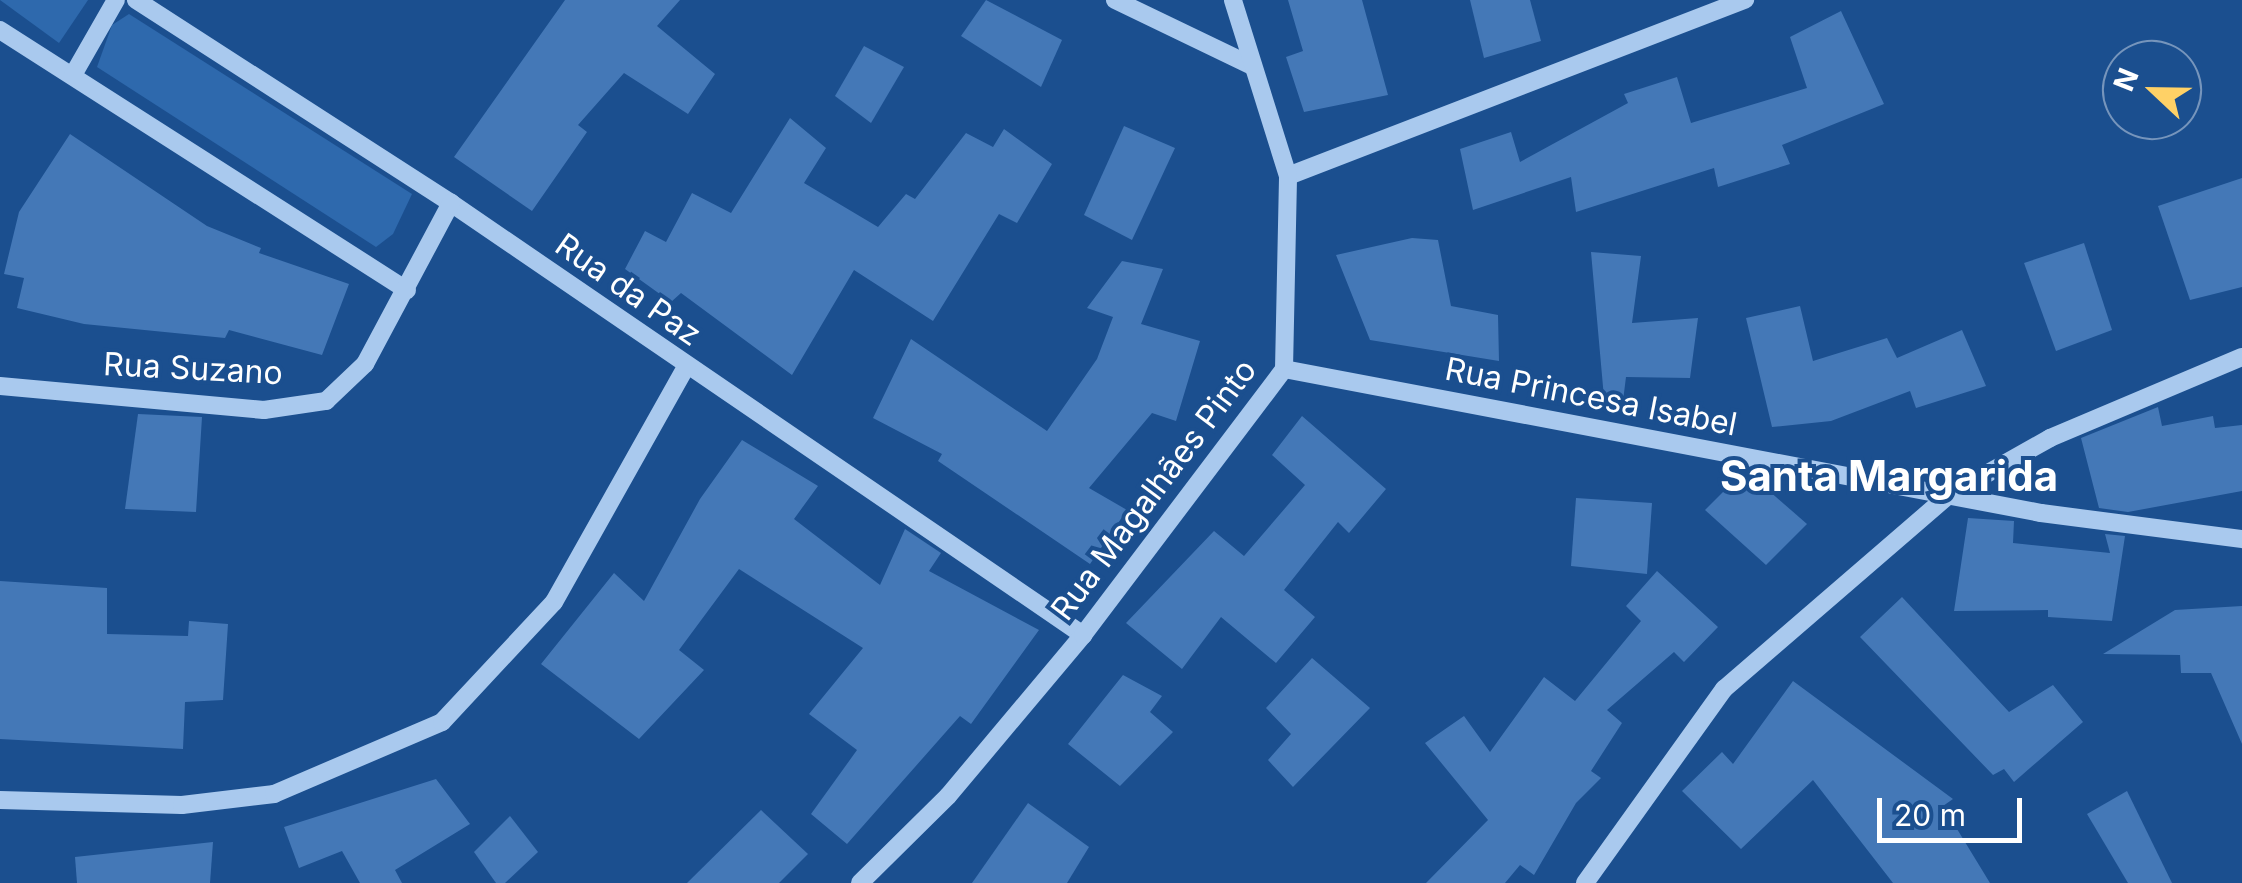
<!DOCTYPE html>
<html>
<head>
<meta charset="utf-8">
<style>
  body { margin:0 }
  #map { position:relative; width:2242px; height:883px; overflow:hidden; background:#1b4f8f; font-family:Inter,sans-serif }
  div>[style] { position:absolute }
  .green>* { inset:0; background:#2e69ad }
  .building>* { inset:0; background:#4478b7 }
  .minor>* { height:18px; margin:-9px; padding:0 9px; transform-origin:9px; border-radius:9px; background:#a9c9ee }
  span { translate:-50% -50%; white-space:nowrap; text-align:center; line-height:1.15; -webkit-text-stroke:8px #1b4f8f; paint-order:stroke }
  .street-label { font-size:32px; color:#fff }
  .district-label { font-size:42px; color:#fff; font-weight:700 }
  .north { position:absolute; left:2102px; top:40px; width:100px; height:100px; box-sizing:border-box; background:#1b4f8f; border:2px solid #7695bc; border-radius:50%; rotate:292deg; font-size:28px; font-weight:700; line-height:40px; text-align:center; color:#fff }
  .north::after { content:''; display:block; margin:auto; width:35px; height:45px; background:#ffd166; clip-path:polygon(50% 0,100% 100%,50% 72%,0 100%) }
  .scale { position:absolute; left:1877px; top:798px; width:145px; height:45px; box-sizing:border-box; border:5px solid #fff; border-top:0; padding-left:12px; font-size:30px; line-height:35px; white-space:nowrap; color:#fff; -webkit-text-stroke:8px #1b4f8f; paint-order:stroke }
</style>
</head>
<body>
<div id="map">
  <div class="green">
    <i style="clip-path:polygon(0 0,88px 0,59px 43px)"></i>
    <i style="clip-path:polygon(129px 14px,412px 194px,393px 234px,376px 247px,97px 67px,112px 25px)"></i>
  </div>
  <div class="building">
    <i style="clip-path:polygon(565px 0,680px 0,657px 26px,715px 74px,688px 114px,624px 73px,578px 125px,587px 132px,532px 211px,454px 157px)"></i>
    <i style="clip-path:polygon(986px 0,1062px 40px,1041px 87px,961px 36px)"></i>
    <i style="clip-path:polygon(1288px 0,1362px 0,1388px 95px,1304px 112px,1286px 57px,1303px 51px)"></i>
    <i style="clip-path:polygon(1470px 0,1530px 0,1541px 41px,1484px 58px)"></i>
    <i style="clip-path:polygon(1841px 11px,1884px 104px,1782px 145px,1790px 164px,1718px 187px,1714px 168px,1576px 212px,1571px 177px,1473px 210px,1460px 149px,1511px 132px,1520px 162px,1628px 103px,1624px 94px,1677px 77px,1691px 123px,1807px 88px,1790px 37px)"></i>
    <i style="clip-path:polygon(864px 46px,904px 67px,871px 123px,835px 96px)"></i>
    <i style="clip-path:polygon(790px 118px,826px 148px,804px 183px,878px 227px,906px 194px,915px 199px,966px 133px,993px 147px,1004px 129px,1052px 164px,1017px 223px,999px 214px,933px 321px,854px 270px,792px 375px,681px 293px,671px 302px,625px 269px,645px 231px,666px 242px,692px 193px,731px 213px)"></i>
    <i style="clip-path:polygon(1124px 126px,1175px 148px,1132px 240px,1084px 215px)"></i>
    <i style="clip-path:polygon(70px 134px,207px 226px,261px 248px,259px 253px,349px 284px,322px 355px,229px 330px,225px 338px,84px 324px,17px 308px,24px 278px,4px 274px,19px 212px)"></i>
    <i style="clip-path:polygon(2242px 178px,2242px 287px,2190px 300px,2158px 206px)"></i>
    <i style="clip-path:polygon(1412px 238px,1438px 240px,1451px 306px,1498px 315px,1499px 361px,1370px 340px,1336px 255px)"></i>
    <i style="clip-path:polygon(2084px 243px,2112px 330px,2056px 351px,2024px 263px)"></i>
    <i style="clip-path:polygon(1591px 252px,1641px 256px,1632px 323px,1698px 318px,1690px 378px,1626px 377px,1622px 409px,1605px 409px)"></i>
    <i style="clip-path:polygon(1122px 261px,1163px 269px,1141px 324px,1200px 341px,1176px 421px,1152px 413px,1089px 488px,1127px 510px,1090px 564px,938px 461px,942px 454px,873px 418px,911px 339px,1047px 431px,1097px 359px,1113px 317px,1087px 308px)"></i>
    <i style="clip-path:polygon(1800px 306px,1813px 361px,1887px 338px,1897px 358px,1962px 330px,1986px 386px,1916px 408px,1910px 391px,1831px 421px,1772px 427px,1746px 318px)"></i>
    <i style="clip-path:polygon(2158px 407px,2162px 426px,2213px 416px,2215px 428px,2242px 425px,2242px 491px,2128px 512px,2099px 508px,2081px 438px)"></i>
    <i style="clip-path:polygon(138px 414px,202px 417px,196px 512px,125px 509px)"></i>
    <i style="clip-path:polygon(1302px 416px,1386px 489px,1349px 533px,1338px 522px,1284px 590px,1315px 617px,1276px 663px,1221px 617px,1182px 669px,1126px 623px,1214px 531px,1244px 556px,1305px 485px,1272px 455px)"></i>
    <i style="clip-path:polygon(742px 440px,818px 486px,794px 519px,880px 585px,905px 529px,941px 553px,929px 571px,1039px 630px,971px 724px,960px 716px,847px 844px,811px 814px,857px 750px,809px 714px,863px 648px,739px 569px,679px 650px,704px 670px,639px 739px,541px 664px,614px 573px,644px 601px,700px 499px)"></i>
    <i style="clip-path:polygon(1745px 470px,1807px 524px,1766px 565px,1705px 510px)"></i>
    <i style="clip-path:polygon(1576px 498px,1652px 503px,1647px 574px,1571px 566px)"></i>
    <i style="clip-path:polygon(1968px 518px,2014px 521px,2013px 543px,2110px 553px,2105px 534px,2125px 536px,2112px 621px,2048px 617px,2048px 610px,1954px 611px)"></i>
    <i style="clip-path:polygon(1657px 571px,1718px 627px,1684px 662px,1674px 652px,1607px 710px,1622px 723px,1591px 771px,1601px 778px,1576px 803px,1534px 875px,1520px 865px,1505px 883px,1426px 883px,1488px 820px,1425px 743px,1464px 716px,1490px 752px,1544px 677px,1575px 701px,1641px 621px,1626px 606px)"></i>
    <i style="clip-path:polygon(0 581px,107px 588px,107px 634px,188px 636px,189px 621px,228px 624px,223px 700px,185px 702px,183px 749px,0 739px)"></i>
    <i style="clip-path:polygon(1902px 597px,2009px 712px,2053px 685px,2083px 722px,2014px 782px,2004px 769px,1993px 775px,1860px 637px)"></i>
    <i style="clip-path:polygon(2242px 606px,2242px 744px,2211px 673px,2181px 673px,2180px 655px,2103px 654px,2175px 610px)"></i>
    <i style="clip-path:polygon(1312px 658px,1370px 708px,1293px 787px,1268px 760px,1291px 734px,1266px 708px)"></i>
    <i style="clip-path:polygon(1123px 675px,1162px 696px,1150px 712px,1173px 732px,1120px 786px,1068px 744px)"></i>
    <i style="clip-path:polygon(1793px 681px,1953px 799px,1943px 806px,1990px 883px,1893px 883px,1813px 780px,1741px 849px,1682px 791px,1722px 752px,1733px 764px)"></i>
    <i style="clip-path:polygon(436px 779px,470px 824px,395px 870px,402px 883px,360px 883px,342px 851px,299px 868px,284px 827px)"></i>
    <i style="clip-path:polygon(2127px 791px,2172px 883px,2128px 883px,2087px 814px)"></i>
    <i style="clip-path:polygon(1028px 803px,1089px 847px,1067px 883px,972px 883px)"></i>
    <i style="clip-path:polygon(761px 810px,808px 854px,779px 883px,687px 883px)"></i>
    <i style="clip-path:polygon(510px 816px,538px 852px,505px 883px,496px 883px,474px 852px)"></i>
    <i style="clip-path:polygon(213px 842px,210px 883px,77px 883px,75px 857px)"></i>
  </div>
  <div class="minor">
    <i style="left:136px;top:0;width:375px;rotate:32.8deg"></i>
    <i style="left:451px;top:203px;width:766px;rotate:34.35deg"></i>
    <i style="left:1115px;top:0;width:152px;rotate:25.7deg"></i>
    <i style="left:0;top:30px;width:483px;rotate:32.6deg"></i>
    <i style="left:73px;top:75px;width:86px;rotate:-60.2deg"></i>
    <i style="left:1288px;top:176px;width:490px;rotate:-21.1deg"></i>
    <i style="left:1284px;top:369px;width:771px;rotate:10.77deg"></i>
    <i style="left:2041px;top:513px;width:203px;rotate:7.4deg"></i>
    <i style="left:0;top:386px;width:265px;rotate:5.2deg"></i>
    <i style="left:264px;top:410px;width:63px;rotate:-8.3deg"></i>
    <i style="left:326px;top:401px;width:54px;rotate:-43.5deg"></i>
    <i style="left:365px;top:364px;width:183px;rotate:-61.9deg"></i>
    <i style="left:0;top:800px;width:182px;rotate:1.6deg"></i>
    <i style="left:182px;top:805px;width:93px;rotate:-6.8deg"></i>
    <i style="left:274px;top:794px;width:183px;rotate:-23.2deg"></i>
    <i style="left:442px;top:722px;width:164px;rotate:-47deg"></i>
    <i style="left:554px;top:602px;width:270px;rotate:-60.7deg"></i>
    <i style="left:860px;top:883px;width:124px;rotate:-44.7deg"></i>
    <i style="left:948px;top:796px;width:210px;rotate:-50deg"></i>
    <i style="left:1083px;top:635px;width:333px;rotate:-52.9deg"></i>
    <i style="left:1284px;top:369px;width:193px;rotate:-88.8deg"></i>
    <i style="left:1288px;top:176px;width:184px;rotate:-107.4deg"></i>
    <i style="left:1585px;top:883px;width:239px;rotate:-54.4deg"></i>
    <i style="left:1724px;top:689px;width:297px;rotate:-40.8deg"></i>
    <i style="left:1949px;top:495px;width:116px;rotate:-29.4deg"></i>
    <i style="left:2050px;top:438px;width:208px;rotate:-22.9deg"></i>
  </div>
  <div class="street-label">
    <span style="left:628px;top:290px;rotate:35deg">Rua da Paz</span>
    <span style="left:193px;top:369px;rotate:3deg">Rua Suzano</span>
    <span style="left:1591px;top:397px;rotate:11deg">Rua Princesa Isabel</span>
    <span style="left:1154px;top:490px;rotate:-53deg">Rua Magalhães Pinto</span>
  </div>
  <div class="district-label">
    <span style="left:1889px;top:476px">Santa Margarida</span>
  </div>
  <div class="north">N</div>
  <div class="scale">20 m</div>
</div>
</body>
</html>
